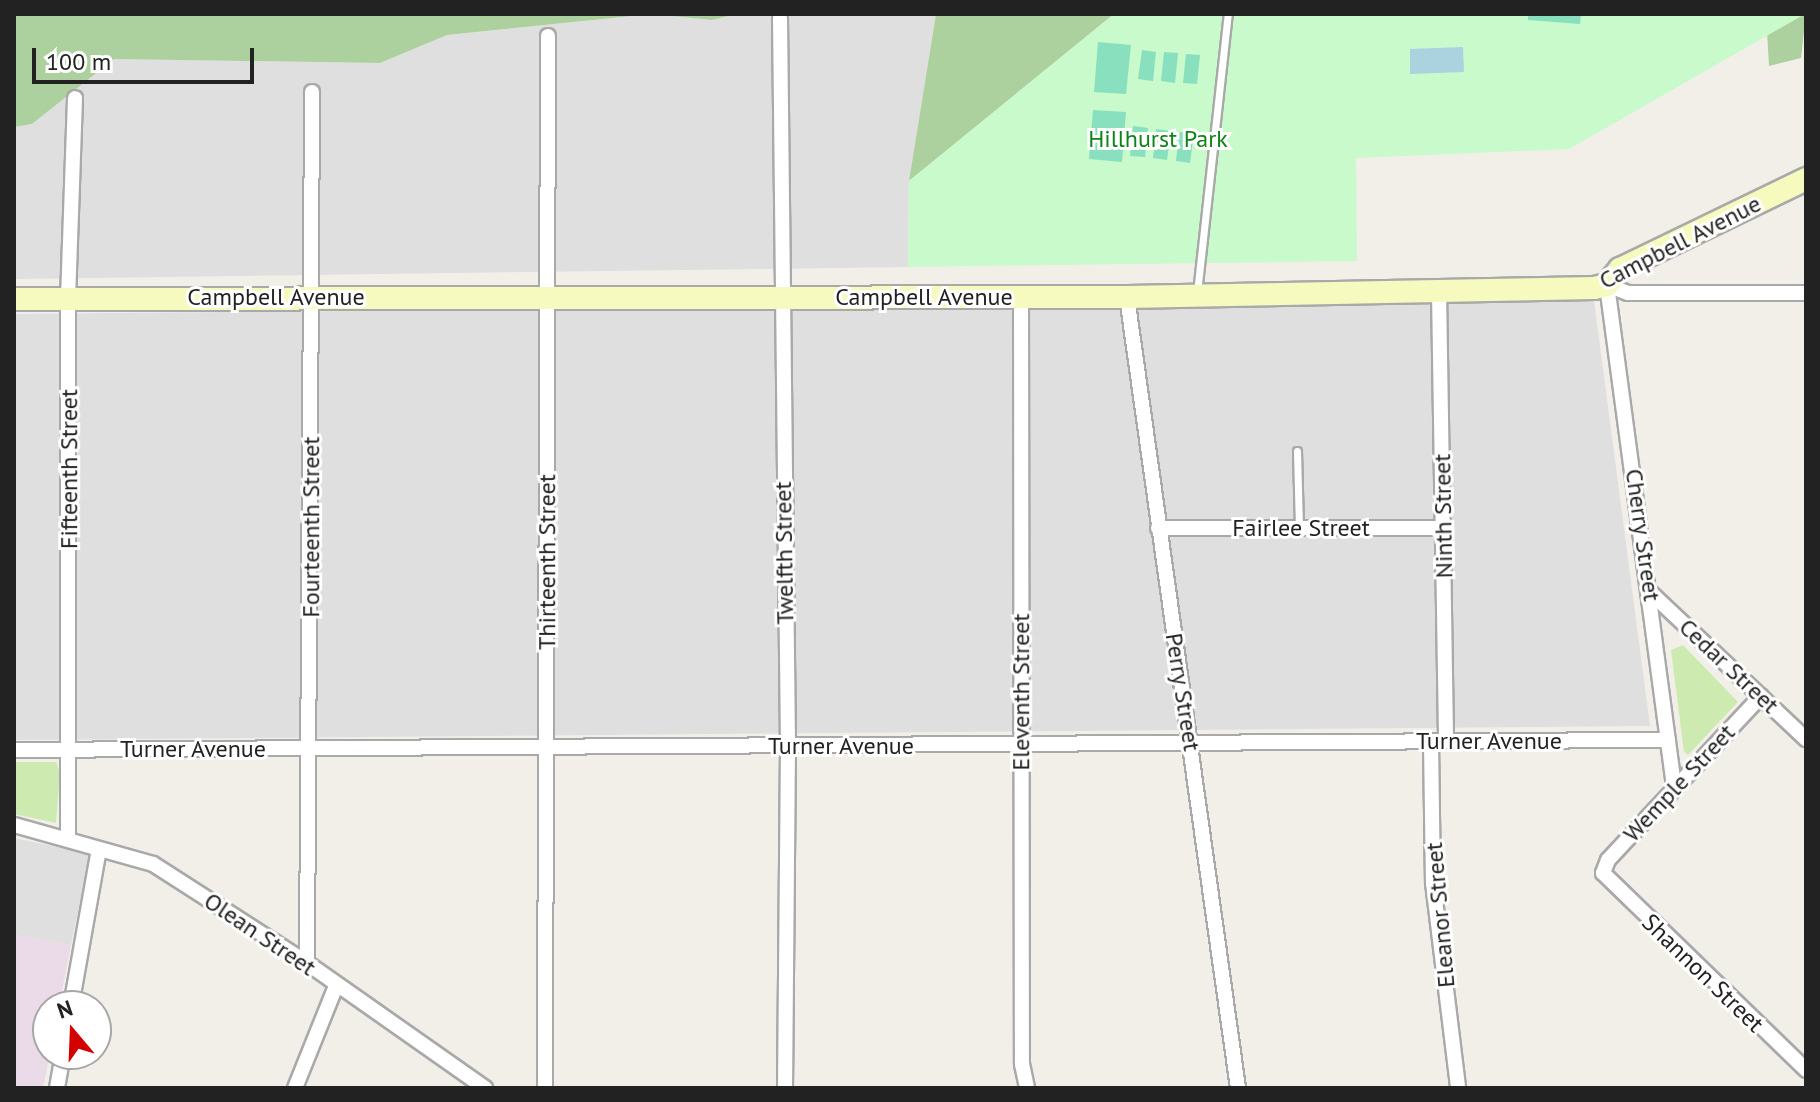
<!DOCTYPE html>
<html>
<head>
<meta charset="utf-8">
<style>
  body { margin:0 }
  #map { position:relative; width:1820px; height:1102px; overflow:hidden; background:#f2efe9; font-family:"PT Sans",sans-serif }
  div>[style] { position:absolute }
  .residential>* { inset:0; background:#e0dfdf }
  .industrial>* { inset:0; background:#ebdbe8 }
  .grass>* { inset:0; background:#cdebb0 }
  .forest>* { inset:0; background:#add19e }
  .park>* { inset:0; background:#c8facc }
  .pitch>* { inset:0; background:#88e0be }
  .water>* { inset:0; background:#aad3df }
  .roads { filter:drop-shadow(2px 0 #a9a9a9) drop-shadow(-2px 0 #a9a9a9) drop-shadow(0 2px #a9a9a9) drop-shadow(0 -2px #a9a9a9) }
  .lane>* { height:7px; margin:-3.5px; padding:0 3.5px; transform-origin:3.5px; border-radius:3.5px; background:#fff }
  .street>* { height:14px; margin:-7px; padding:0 7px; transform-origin:7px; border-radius:7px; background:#fff }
  .secondary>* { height:22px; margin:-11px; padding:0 11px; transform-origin:11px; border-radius:11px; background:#f7fabf }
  span { translate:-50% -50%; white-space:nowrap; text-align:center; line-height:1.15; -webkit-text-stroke:6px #fff; paint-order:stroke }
  .park-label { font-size:24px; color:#0c8416 }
  .street-label { font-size:24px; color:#222 }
  .frame { position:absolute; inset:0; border:16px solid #222; pointer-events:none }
  .north { position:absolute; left:32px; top:990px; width:80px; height:80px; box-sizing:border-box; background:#fff; border:2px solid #a7a7a7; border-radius:50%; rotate:341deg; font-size:22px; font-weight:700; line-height:32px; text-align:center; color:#222 }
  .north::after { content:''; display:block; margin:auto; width:28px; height:36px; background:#d40000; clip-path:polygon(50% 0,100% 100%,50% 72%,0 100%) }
  .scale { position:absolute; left:32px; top:48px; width:222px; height:36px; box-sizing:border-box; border:4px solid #222; border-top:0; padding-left:10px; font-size:24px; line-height:28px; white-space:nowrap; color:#222; -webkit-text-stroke:6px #fff; paint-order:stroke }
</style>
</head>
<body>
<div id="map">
  <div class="residential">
    <i style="clip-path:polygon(651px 14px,712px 20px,737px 14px,936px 14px,909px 181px,908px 267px,14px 279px,14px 127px,32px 124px,114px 59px,380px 63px,447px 35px)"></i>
    <i style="clip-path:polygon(1594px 300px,1650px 726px,14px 740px,14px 314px)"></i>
    <i style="clip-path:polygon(14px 838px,90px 854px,71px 945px,14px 935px)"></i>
  </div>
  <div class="industrial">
    <i style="clip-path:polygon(14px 935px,71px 945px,59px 1006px,48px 1006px,50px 1054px,43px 1088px,14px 1088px)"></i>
  </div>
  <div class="grass">
    <i style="clip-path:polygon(1683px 645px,1738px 702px,1688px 755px,1684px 752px,1671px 650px)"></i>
    <i style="clip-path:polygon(14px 762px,56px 762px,60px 773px,56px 823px,14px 814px)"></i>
  </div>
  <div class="forest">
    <i style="clip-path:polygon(14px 14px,651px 14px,447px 35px,380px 63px,114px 59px,32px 124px,14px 127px)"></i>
    <i style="clip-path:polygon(652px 14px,737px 14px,712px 20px)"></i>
    <i style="clip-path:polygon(936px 14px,1114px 14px,909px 181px)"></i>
    <i style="clip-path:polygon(1766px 14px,1806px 14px,1801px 58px,1769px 66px)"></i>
  </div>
  <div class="park">
    <i style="clip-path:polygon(1114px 14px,1805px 14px,1569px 149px,1356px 158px,1357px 261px,908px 267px,909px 181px)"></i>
  </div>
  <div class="pitch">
    <i style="clip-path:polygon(1528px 14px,1581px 14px,1580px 24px,1528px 20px)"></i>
    <i style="clip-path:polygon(1098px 42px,1131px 45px,1126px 94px,1094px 92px)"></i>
    <i style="clip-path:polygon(1142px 50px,1156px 52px,1153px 81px,1138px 79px)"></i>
    <i style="clip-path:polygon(1164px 52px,1178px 53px,1175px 83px,1161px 81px)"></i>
    <i style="clip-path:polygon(1186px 54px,1200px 55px,1197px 84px,1183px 83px)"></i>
    <i style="clip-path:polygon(1093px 110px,1126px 112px,1122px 162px,1089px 159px)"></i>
    <i style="clip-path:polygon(1133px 126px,1148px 128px,1145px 157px,1130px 156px)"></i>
    <i style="clip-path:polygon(1156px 129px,1171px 131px,1167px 160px,1153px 158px)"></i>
    <i style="clip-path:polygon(1179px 132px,1194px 133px,1190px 163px,1176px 161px)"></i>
  </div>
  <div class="water">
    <i style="clip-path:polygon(1463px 47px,1464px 72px,1410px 74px,1410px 49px)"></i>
  </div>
  <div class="roads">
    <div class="lane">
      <i style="left:1197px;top:293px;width:281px;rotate:-83.7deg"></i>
      <i style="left:1297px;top:451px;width:77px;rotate:88.5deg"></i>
    </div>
    <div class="street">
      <i style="left:780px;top:18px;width:728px;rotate:89.37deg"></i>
      <i style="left:788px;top:746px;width:342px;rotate:90.5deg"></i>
      <i style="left:1439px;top:291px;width:450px;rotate:89.1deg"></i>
      <i style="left:1021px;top:296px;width:768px;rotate:89.93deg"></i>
      <i style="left:1022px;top:1064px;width:25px;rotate:78deg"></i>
      <i style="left:1127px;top:297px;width:799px;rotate:82.01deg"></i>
      <i style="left:1158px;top:528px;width:286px"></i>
      <i style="left:1651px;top:593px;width:213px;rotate:43.3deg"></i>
      <i style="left:1761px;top:696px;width:224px;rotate:133deg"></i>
      <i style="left:1608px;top:860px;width:14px;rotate:111deg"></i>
      <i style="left:1603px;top:873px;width:283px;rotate:44.1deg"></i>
      <i style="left:1431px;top:742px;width:141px;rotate:89.2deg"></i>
      <i style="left:1433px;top:883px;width:207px;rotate:83deg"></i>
      <i style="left:14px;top:750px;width:1654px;rotate:-0.35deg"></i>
      <i style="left:1674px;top:786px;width:505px;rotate:-97.62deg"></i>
      <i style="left:1607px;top:285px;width:22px;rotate:21deg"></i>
      <i style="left:1628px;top:293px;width:178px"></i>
      <i style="left:14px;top:825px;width:144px;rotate:15.7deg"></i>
      <i style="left:153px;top:864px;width:183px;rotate:32.7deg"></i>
      <i style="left:307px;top:963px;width:218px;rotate:35.1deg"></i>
      <i style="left:68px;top:839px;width:540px;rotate:-90deg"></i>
      <i style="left:68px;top:299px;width:201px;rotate:-88deg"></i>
      <i style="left:307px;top:963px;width:871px;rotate:-89.67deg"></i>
      <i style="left:71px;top:1006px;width:159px;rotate:-79.9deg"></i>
      <i style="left:57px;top:1088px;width:35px;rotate:-80deg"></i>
      <i style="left:295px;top:1088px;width:110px;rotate:-68.1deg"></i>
      <i style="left:545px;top:1088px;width:1052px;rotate:-89.84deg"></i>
    </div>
    <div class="secondary">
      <i style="left:14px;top:299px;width:1113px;rotate:-0.1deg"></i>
      <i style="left:1127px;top:297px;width:467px;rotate:-1.1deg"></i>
      <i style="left:1594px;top:288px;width:13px;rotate:-13deg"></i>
      <i style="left:1607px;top:285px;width:21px;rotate:-51deg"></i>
      <i style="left:1620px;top:269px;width:207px;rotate:-25.8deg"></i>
    </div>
  </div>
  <div class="park-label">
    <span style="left:1158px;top:139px">Hillhurst Park</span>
  </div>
  <div class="street-label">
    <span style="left:1680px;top:242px;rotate:-27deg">Campbell Avenue</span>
    <span style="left:276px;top:297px">Campbell Avenue</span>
    <span style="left:924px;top:297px">Campbell Avenue</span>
    <span style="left:69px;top:469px;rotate:-90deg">Fifteenth Street</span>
    <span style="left:1443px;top:516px;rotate:-91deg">Ninth Street</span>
    <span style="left:311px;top:527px;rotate:-90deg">Fourteenth Street</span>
    <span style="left:1301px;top:528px">Fairlee Street</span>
    <span style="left:1643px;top:535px;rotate:82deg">Cherry Street</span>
    <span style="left:784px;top:553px;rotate:-91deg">Twelfth Street</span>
    <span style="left:547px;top:562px;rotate:-90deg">Thirteenth Street</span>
    <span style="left:1729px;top:666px;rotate:43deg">Cedar Street</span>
    <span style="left:1021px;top:692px;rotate:-90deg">Eleventh Street</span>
    <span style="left:1183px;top:692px;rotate:81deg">Perry Street</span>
    <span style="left:1489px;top:741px">Turner Avenue</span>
    <span style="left:841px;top:746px">Turner Avenue</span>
    <span style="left:193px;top:749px">Turner Avenue</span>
    <span style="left:1679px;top:783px;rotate:-47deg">Wemple Street</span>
    <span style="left:1440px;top:915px;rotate:-95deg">Eleanor Street</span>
    <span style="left:260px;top:934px;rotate:34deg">Olean Street</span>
    <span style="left:1703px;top:973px;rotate:44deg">Shannon Street</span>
  </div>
  <div class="frame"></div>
  <div class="north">N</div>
  <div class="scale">100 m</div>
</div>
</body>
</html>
